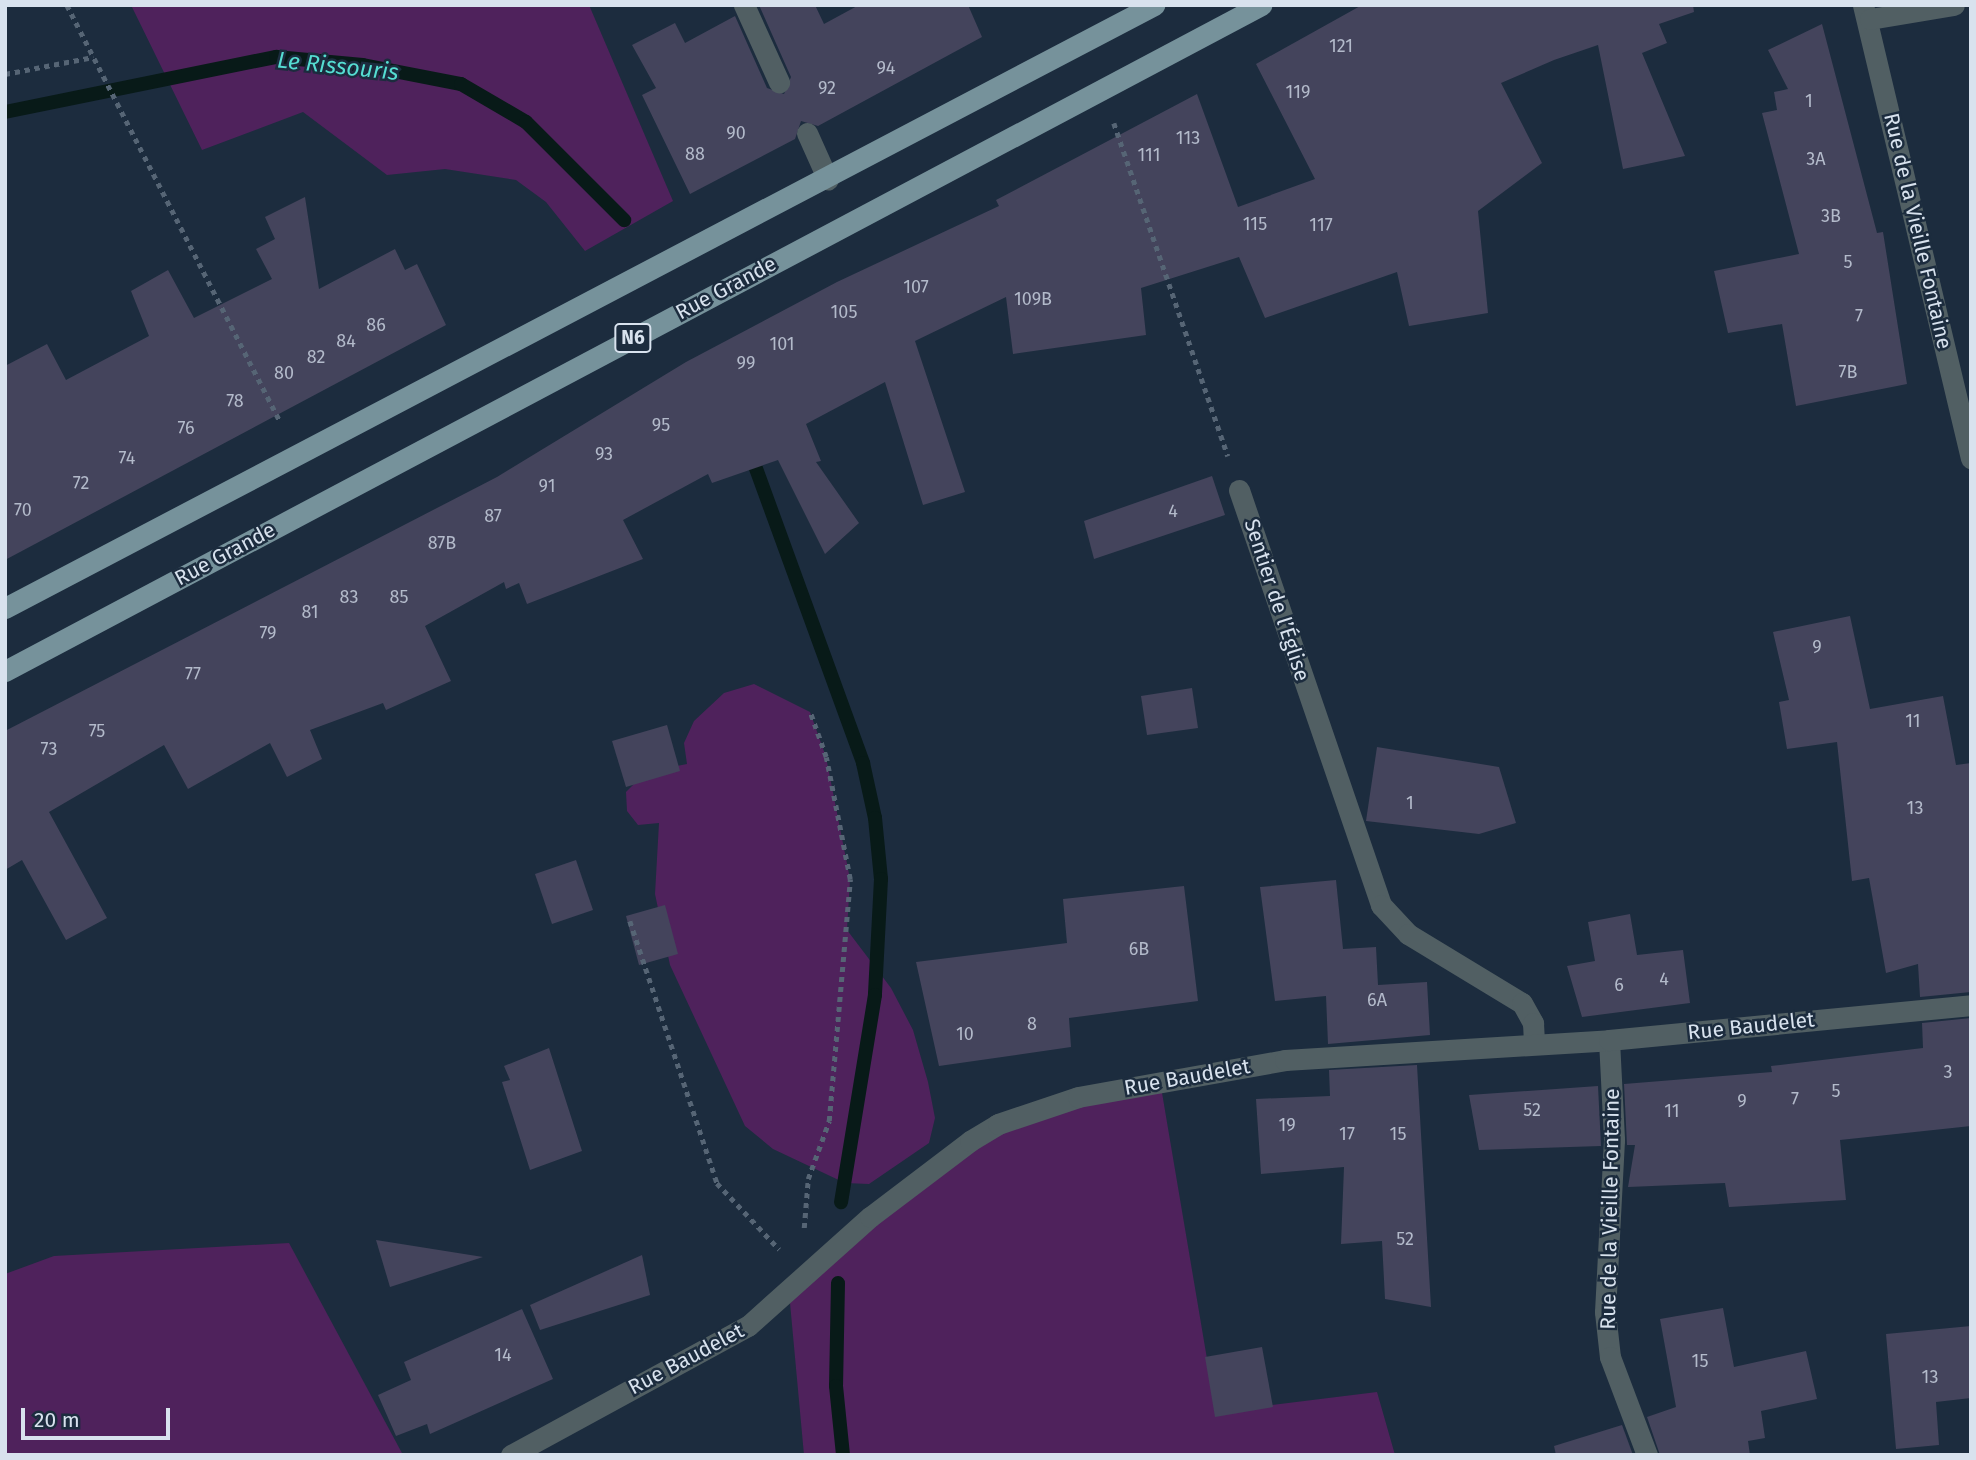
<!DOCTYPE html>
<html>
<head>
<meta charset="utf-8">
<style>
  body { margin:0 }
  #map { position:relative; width:1976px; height:1460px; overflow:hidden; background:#1c2c3e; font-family:"Fira Sans",sans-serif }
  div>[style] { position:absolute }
  .green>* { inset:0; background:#4f225c }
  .stream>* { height:14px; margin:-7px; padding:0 7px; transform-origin:7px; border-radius:7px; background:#081a18 }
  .building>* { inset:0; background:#44445c }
  .path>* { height:4.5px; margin-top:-2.25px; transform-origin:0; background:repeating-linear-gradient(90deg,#566575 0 5px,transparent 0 10px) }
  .lane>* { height:21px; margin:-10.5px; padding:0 10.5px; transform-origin:10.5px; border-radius:10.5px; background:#515f63 }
  .street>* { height:21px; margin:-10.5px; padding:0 10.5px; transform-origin:10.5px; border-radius:10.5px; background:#515f63 }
  .primary>* { height:21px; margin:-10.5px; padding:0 10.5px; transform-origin:10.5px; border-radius:10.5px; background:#76929b }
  span { translate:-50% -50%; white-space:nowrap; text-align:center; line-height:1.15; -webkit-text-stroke:5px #1c2c3e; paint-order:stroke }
  .number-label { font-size:18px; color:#b3baca }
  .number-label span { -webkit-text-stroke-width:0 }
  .shield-label span { padding:2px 5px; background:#1c2c3e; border:2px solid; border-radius:5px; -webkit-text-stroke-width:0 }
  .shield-label { font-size:19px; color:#d8e2ee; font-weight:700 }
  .street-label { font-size:21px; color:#d8e2ee }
  .water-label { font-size:23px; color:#55ddd2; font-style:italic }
  .frame { position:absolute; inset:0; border:7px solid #d8e2ee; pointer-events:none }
  .scale { position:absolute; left:21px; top:1408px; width:149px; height:32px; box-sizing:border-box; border:4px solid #d8e2ee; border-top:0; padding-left:9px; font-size:21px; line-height:24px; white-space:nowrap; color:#d8e2ee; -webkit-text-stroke:5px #1c2c3e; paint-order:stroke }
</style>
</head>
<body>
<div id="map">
  <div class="green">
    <i style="clip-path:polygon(131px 5px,589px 5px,673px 201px,585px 251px,546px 202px,516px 180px,445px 169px,387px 175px,303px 112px,202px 150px)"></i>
    <i style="clip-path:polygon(754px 684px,810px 712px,826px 757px,850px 879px,847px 930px,891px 988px,913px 1030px,928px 1082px,935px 1118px,929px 1143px,869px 1184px,845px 1183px,773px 1149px,745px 1126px,670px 965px,655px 894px,659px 823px,638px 825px,627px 811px,626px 792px,646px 772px,687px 764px,684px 743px,694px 721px,724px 693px)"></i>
    <i style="clip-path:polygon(1160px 1081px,1216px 1412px,1377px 1392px,1395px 1455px,804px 1455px,789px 1292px,970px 1141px)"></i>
    <i style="clip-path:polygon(289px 1243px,403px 1455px,5px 1455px,5px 1274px,54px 1256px)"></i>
  </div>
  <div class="stream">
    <i style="left:5px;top:112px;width:277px;rotate:-11.5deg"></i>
    <i style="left:276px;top:57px;width:87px;rotate:5.3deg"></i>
    <i style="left:363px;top:65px;width:100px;rotate:11deg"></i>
    <i style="left:461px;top:84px;width:75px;rotate:30.3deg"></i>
    <i style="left:526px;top:122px;width:139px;rotate:45deg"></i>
    <i style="left:750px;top:452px;width:331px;rotate:70deg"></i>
    <i style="left:863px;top:763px;width:56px;rotate:77.7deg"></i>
    <i style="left:875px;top:818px;width:61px;rotate:84.4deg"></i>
    <i style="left:881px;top:879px;width:116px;rotate:93deg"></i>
    <i style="left:875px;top:995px;width:210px;rotate:99.3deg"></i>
    <i style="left:838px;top:1283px;width:103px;rotate:91.1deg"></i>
    <i style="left:836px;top:1386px;width:69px;rotate:84.2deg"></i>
  </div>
  <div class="building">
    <i style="clip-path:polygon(759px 5px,815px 5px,824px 24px,859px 5px,968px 5px,982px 37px,818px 126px,801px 121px,795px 139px,690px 194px,642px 95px,656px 88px,632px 45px,675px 23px,685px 43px,735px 16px,767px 88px,784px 94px,791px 77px)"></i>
    <i style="clip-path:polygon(1362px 5px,1693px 5px,1694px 12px,1659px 24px,1667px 43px,1642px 53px,1685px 156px,1623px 169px,1598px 45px,1554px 60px,1501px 83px,1542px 163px,1478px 211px,1488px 313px,1409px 326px,1397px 272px,1265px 318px,1239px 257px,1141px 288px,1146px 335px,1013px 354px,1006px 297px,915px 341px,965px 492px,923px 505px,885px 382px,806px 424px,821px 461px,816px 462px,859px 523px,825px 554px,778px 460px,712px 483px,708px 474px,623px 520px,643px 559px,527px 604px,519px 583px,506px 589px,504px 582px,425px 626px,451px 681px,386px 710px,383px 703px,310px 730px,322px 759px,287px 777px,270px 743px,188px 789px,164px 745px,49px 812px,107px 918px,66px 940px,22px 860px,5px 870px,5px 731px,497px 477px,686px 362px,837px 282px,999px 206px,996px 200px,1197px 94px,1238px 207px,1315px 179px,1256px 64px)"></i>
    <i style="clip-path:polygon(1822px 24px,1877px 233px,1883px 232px,1907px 384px,1796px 406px,1782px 324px,1728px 333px,1714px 271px,1799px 254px,1762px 113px,1777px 110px,1774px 92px,1788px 89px,1768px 50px)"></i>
    <i style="clip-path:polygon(305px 197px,319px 289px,395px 249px,405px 270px,417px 264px,446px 325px,5px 560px,5px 366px,47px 344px,66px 380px,149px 336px,131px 291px,168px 270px,194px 318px,272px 279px,256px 249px,275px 239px,265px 217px)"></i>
    <i style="clip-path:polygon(1212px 476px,1225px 515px,1094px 559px,1084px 521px)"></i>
    <i style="clip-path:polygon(1850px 616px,1870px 709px,1943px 696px,1956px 765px,1971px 763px,1971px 992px,1920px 997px,1918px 964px,1886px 973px,1869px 878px,1852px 881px,1837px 742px,1787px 749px,1779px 702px,1789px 700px,1773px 632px)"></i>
    <i style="clip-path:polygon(1192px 688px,1198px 728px,1147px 735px,1141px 696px)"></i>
    <i style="clip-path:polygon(667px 725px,680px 771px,626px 787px,612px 741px)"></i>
    <i style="clip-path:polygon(1377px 747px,1499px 767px,1516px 823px,1479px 834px,1366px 821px)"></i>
    <i style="clip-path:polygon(576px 860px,593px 910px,552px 924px,535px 874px)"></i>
    <i style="clip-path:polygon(1336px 880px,1343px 949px,1376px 947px,1378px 985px,1427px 982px,1430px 1035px,1328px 1044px,1326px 996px,1275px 1001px,1260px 887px)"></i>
    <i style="clip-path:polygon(1184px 886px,1198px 1001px,1069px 1018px,1071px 1047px,939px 1066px,916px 962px,1067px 943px,1063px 899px)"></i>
    <i style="clip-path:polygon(665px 905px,678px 954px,639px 965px,626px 916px)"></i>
    <i style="clip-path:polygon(1630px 914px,1637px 955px,1683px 950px,1690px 1003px,1582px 1017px,1567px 966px,1595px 961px,1588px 922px)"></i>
    <i style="clip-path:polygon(1971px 1018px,1971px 1126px,1840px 1140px,1846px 1200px,1729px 1207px,1725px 1183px,1628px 1187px,1635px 1145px,1627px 1145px,1624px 1084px,1772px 1072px,1771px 1066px,1923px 1048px,1922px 1023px)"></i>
    <i style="clip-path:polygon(549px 1048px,582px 1151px,530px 1170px,502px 1082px,510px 1080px,504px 1066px)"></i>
    <i style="clip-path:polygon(1417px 1065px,1431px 1307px,1385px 1299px,1382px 1241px,1341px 1244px,1344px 1167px,1261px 1174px,1256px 1099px,1330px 1096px,1329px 1070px)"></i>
    <i style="clip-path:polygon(1598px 1086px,1601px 1146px,1479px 1150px,1469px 1095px)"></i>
    <i style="clip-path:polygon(376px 1240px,483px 1257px,390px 1287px)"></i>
    <i style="clip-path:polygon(642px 1255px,650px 1295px,540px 1330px,530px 1305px)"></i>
    <i style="clip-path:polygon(1723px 1308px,1734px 1367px,1806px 1351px,1817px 1399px,1761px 1411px,1765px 1438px,1748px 1441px,1750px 1455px,1660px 1455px,1647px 1417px,1676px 1407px,1660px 1319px)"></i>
    <i style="clip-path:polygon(522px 1309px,553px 1379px,430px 1434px,427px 1424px,396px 1436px,378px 1395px,411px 1380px,404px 1362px)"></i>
    <i style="clip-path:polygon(1971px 1326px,1971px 1398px,1936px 1402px,1939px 1445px,1896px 1449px,1886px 1334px)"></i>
    <i style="clip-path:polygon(1262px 1347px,1273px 1407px,1215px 1417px,1205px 1357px)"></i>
    <i style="clip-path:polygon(1622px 1425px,1633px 1455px,1556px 1455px,1554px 1446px)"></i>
  </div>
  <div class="path">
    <i style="left:67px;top:5px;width:468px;rotate:62.9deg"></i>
    <i style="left:5px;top:74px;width:90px;rotate:-10.9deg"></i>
    <i style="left:1114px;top:123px;width:352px;rotate:71.1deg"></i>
    <i style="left:630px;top:921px;width:276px;rotate:71.6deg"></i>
    <i style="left:717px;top:1183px;width:91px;rotate:46.8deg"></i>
    <i style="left:804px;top:1228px;width:49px;rotate:-85.3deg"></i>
    <i style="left:808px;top:1179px;width:62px;rotate:-70.1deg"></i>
    <i style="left:829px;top:1121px;width:243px;rotate:-85deg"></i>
    <i style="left:850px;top:879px;width:124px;rotate:-101.1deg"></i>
    <i style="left:826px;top:757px;width:48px;rotate:-109.6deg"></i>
  </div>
  <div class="lane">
    <i style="left:744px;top:5px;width:85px;rotate:65.6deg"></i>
    <i style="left:807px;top:133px;width:51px;rotate:65.9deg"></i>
    <i style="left:1239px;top:490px;width:439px;rotate:71.1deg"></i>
    <i style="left:1381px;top:905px;width:40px;rotate:47deg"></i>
    <i style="left:1408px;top:934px;width:133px;rotate:31.2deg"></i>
    <i style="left:1522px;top:1003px;width:23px;rotate:61deg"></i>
    <i style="left:1533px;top:1023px;width:21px;rotate:87deg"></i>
  </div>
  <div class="street">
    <i style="left:1863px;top:5px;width:466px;rotate:76.6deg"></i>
    <i style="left:1870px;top:19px;width:85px;rotate:-9.5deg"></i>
    <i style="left:1609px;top:1040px;width:100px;rotate:87.1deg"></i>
    <i style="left:1614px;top:1140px;width:172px;rotate:93deg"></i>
    <i style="left:1605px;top:1312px;width:45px;rotate:83.7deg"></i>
    <i style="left:1610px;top:1357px;width:105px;rotate:69.3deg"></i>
    <i style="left:511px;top:1455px;width:270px;rotate:-28.6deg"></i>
    <i style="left:748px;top:1326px;width:164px;rotate:-41.8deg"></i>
    <i style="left:870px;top:1217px;width:126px;rotate:-37.2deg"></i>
    <i style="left:970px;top:1141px;width:33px;rotate:-31deg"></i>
    <i style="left:998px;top:1124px;width:84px;rotate:-18.6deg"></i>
    <i style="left:1078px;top:1097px;width:210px;rotate:-10.1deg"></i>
    <i style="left:1285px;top:1060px;width:325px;rotate:-3.5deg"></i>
    <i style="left:1609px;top:1040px;width:364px;rotate:-5.5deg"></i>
  </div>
  <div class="primary">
    <i style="left:5px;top:608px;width:1298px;rotate:-27.69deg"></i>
    <i style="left:5px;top:671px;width:1422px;rotate:-27.93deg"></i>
  </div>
  <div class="number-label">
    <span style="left:1341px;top:46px">121</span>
    <span style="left:886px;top:68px">94</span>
    <span style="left:827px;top:88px">92</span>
    <span style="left:1298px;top:92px">119</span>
    <span style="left:1809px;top:101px">1</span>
    <span style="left:736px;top:133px">90</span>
    <span style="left:1188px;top:138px">113</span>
    <span style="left:695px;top:154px">88</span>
    <span style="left:1149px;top:155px">111</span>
    <span style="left:1816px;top:159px">3A</span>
    <span style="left:1831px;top:216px">3B</span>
    <span style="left:1255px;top:224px">115</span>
    <span style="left:1321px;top:225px">117</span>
    <span style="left:1848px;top:262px">5</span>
    <span style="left:916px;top:287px">107</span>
    <span style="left:1033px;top:299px">109B</span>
    <span style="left:844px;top:312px">105</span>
    <span style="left:1859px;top:316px">7</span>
    <span style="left:376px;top:325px">86</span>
    <span style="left:346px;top:341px">84</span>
    <span style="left:782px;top:344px">101</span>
    <span style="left:316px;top:357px">82</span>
    <span style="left:746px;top:363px">99</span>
    <span style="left:1848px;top:372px">7B</span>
    <span style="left:284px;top:373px">80</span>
    <span style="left:235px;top:401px">78</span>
    <span style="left:661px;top:425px">95</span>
    <span style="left:186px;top:428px">76</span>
    <span style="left:604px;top:454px">93</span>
    <span style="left:127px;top:458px">74</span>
    <span style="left:81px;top:483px">72</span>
    <span style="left:547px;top:486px">91</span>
    <span style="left:23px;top:510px">70</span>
    <span style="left:1173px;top:511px">4</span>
    <span style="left:493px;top:516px">87</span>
    <span style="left:442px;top:543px">87B</span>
    <span style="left:349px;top:597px">83</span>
    <span style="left:399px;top:597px">85</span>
    <span style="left:310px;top:612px">81</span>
    <span style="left:268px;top:633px">79</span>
    <span style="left:1817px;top:647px">9</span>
    <span style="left:193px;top:674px">77</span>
    <span style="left:1913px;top:721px">11</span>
    <span style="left:97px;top:731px">75</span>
    <span style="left:49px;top:749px">73</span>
    <span style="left:1410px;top:803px">1</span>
    <span style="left:1915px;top:808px">13</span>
    <span style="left:1139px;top:949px">6B</span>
    <span style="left:1664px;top:979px">4</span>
    <span style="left:1619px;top:985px">6</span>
    <span style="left:1377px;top:1000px">6A</span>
    <span style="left:1032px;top:1024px">8</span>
    <span style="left:965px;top:1034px">10</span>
    <span style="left:1948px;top:1072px">3</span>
    <span style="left:1836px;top:1091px">5</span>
    <span style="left:1795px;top:1099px">7</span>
    <span style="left:1742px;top:1101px">9</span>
    <span style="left:1532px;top:1110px">52</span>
    <span style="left:1672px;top:1111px">11</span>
    <span style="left:1287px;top:1125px">19</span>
    <span style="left:1347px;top:1134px">17</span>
    <span style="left:1398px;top:1134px">15</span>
    <span style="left:1405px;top:1239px">52</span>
    <span style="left:503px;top:1355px">14</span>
    <span style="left:1700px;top:1361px">15</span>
    <span style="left:1930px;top:1377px">13</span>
  </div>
  <div class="shield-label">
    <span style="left:633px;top:338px">N6</span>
  </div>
  <div class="street-label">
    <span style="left:1918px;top:231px;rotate:77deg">Rue de la Vieille Fontaine</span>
    <span style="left:726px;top:288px;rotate:-28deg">Rue Grande</span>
    <span style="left:225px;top:554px;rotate:-28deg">Rue Grande</span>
    <span style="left:1277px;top:600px;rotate:72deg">Sentier de l’Église</span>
    <span style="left:1751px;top:1026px;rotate:-6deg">Rue Baudelet</span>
    <span style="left:1187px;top:1077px;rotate:-10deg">Rue Baudelet</span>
    <span style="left:1610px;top:1209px;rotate:-89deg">Rue de la Vieille Fontaine</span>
    <span style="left:686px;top:1359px;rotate:-28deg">Rue Baudelet</span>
  </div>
  <div class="water-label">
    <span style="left:338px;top:66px;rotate:6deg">Le Rissouris</span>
  </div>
  <div class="frame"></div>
  <div class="scale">20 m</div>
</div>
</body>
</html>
